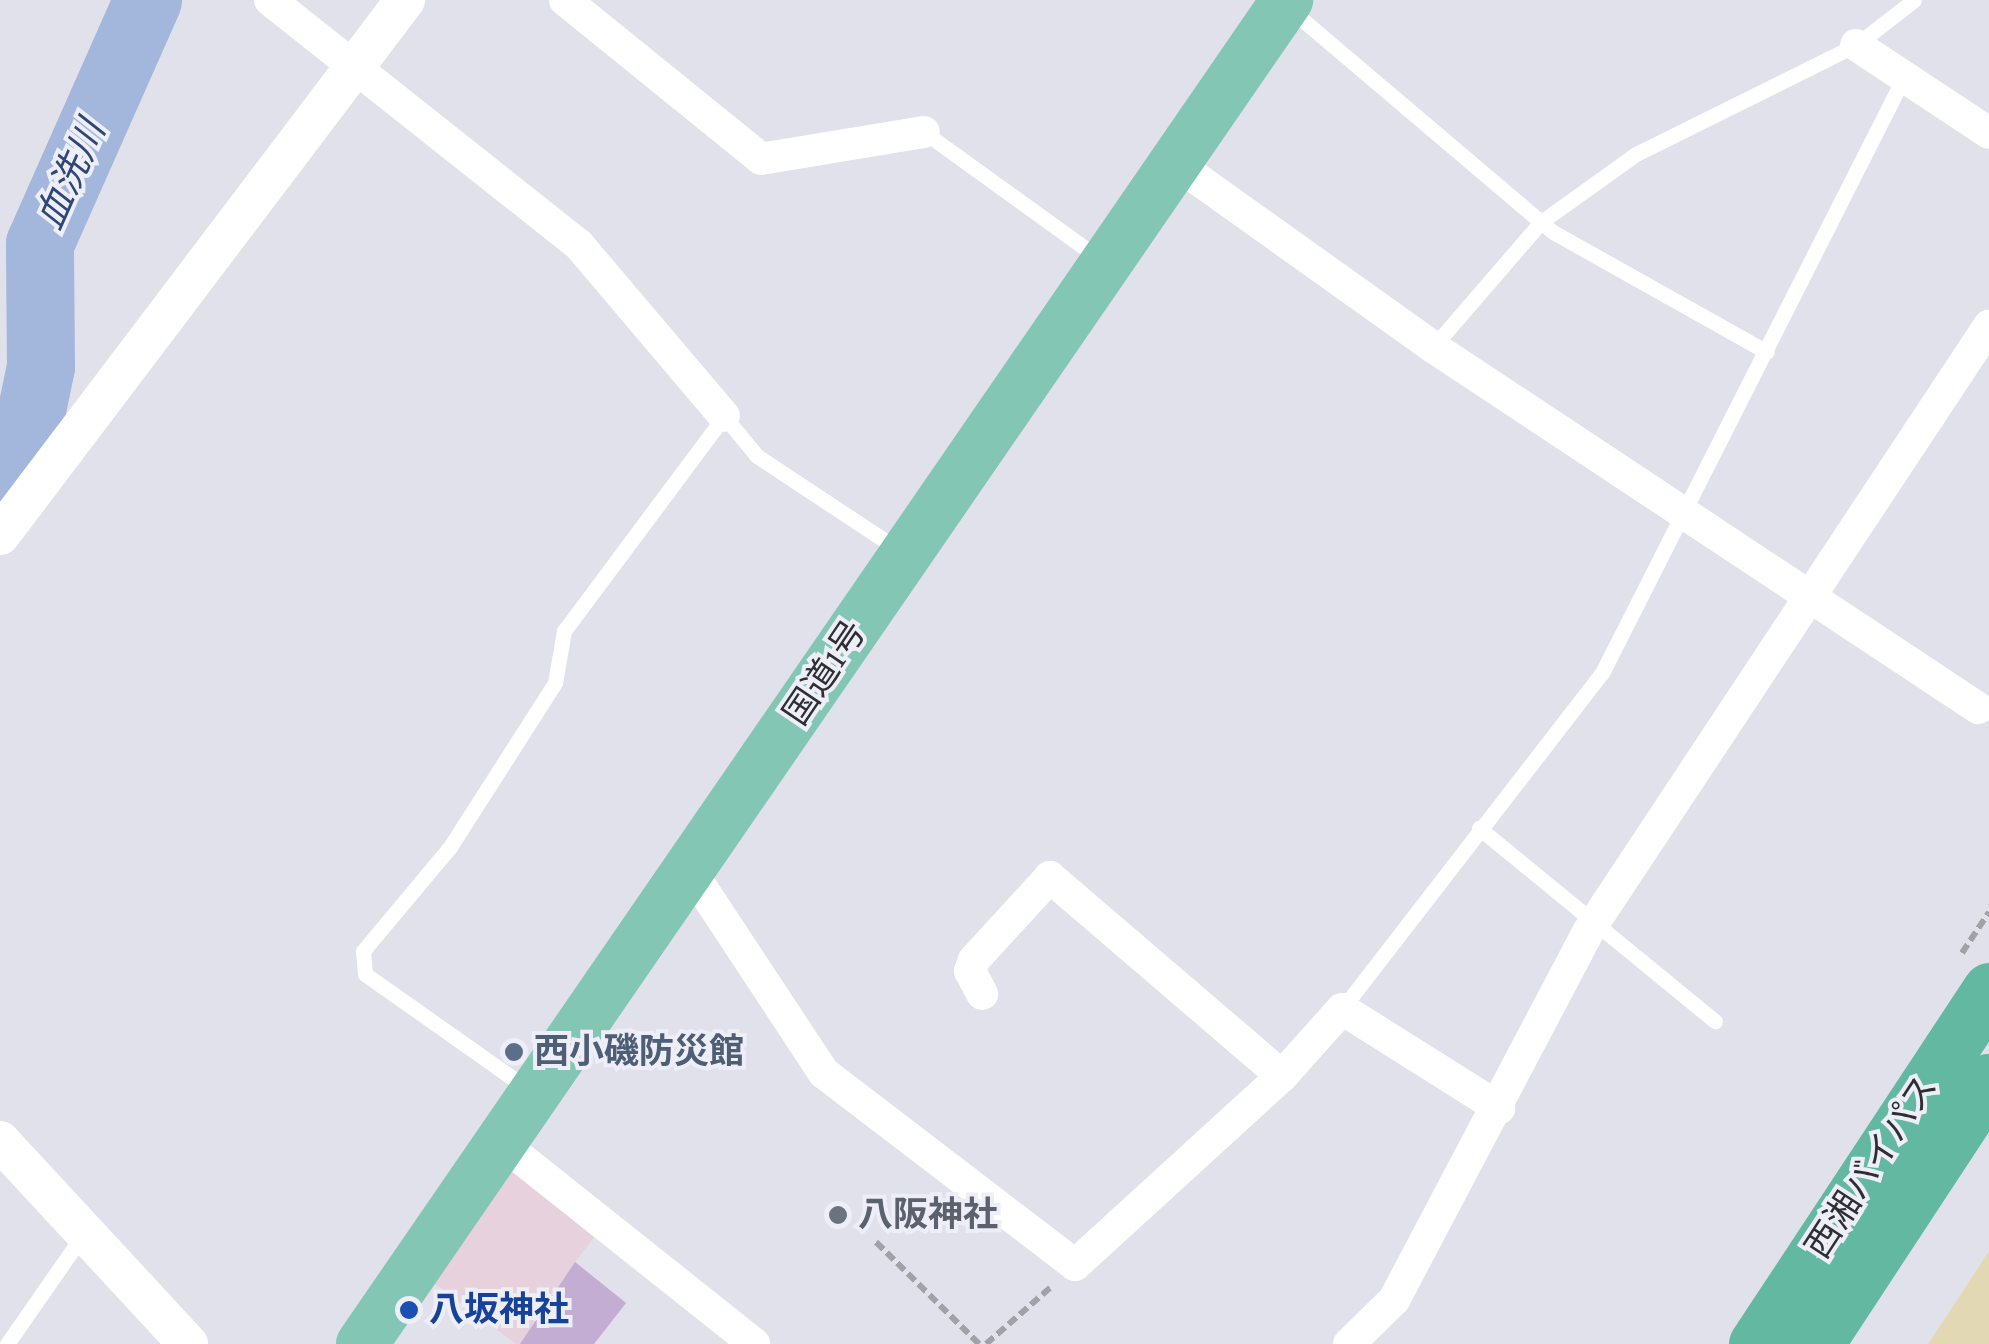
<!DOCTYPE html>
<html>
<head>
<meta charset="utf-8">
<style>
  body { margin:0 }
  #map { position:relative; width:1989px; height:1344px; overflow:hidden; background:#e0e1ea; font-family:"Crimson Pro","Noto Sans JP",serif }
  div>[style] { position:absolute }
  .commercial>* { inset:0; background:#e7d1dd }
  .sand>* { inset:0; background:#e2d8b3 }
  .river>* { height:68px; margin:-34px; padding:0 34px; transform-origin:34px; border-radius:34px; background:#a3b6db }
  .building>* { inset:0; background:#c4add2 }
  .path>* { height:6px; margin-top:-3px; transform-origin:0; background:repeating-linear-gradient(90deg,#a1a2a8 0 10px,transparent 0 15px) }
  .service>* { height:15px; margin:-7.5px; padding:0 7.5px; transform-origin:7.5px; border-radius:7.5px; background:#fff }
  .minor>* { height:32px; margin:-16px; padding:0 16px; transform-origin:16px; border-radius:16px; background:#fff }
  .tertiary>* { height:40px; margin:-20px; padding:0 20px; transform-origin:20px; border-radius:20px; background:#fff }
  .trunk>* { height:52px; margin:-26px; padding:0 26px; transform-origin:26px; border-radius:26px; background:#82c6b3 }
  .motorway>* { height:55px; margin:-27.5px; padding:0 27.5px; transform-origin:27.5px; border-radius:27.5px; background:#62b8a0 }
  .dots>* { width:28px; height:28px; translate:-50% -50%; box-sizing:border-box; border:5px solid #edeef7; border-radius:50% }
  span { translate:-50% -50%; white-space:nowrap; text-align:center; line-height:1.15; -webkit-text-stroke:8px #edeef7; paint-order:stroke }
  .street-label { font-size:35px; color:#2e2f32 }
  .service-label { font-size:35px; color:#4e5e75; font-weight:700 }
  .left { translate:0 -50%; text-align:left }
  .worship-label { font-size:35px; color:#5b616d; font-weight:700 }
  .transit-label { font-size:35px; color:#164399; font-weight:700 }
  .water-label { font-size:38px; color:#2f4778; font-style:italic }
</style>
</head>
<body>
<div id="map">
  <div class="commercial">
    <i style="clip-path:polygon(503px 1157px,598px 1232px,575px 1262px,626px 1303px,594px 1344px,516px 1344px,423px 1275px)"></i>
  </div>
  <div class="sand">
    <i style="clip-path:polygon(1989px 1251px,1989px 1344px,1928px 1344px,1952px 1308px)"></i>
  </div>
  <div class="river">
    <i style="left:0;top:471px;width:59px;rotate:-59.5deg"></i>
    <i style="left:30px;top:420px;width:54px;rotate:-78.3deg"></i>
    <i style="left:41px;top:367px;width:123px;rotate:-90.5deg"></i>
    <i style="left:40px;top:244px;width:267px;rotate:-66.1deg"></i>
  </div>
  <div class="building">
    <i style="clip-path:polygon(575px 1262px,626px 1303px,594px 1344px,520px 1344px)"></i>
  </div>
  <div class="path">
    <i style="left:1962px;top:953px;width:49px;rotate:-56.6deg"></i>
    <i style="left:876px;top:1242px;width:145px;rotate:44.7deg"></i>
    <i style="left:986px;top:1344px;width:88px;rotate:-41.3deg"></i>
  </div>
  <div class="service">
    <i style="left:1291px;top:10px;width:343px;rotate:40.3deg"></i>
    <i style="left:1553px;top:232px;width:245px;rotate:29.3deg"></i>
    <i style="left:924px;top:132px;width:216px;rotate:35.8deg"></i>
    <i style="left:1433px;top:347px;width:165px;rotate:-49.2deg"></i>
    <i style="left:1541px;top:222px;width:117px;rotate:-35.6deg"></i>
    <i style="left:1636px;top:154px;width:246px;rotate:-26.4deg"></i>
    <i style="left:1856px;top:45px;width:73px;rotate:-37.8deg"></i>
    <i style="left:1479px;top:828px;width:305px;rotate:39.3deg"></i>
    <i style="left:1342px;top:1009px;width:425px;rotate:-52.3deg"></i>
    <i style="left:1602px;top:673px;width:668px;rotate:-63.13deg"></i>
    <i style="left:528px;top:1089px;width:199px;rotate:-144.8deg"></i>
    <i style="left:365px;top:974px;width:23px;rotate:-95deg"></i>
    <i style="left:363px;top:951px;width:136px;rotate:-50.1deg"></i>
    <i style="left:450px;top:847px;width:195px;rotate:-57.4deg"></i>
    <i style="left:555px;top:683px;width:53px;rotate:-80.2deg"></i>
    <i style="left:564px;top:631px;width:268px;rotate:-53.3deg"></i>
    <i style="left:724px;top:416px;width:52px;rotate:50.5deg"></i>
    <i style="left:757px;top:456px;width:170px;rotate:33.5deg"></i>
    <i style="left:7px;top:1344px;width:131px;rotate:-55.2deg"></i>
  </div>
  <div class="minor">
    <i style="left:270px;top:0;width:394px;rotate:38.4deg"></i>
    <i style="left:579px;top:245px;width:224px;rotate:49.7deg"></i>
    <i style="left:565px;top:0;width:252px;rotate:39deg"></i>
    <i style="left:761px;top:159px;width:165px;rotate:-9.4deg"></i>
    <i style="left:1856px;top:45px;width:159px;rotate:33.5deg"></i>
    <i style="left:1175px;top:163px;width:317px;rotate:35.5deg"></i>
    <i style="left:1433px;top:347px;width:654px;rotate:33.52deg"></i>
    <i style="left:690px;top:870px;width:243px;rotate:56.6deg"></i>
    <i style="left:824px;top:1073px;width:316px;rotate:37.4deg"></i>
    <i style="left:1075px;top:1265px;width:280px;rotate:-42.4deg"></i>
    <i style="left:1282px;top:1076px;width:306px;rotate:-139.4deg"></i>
    <i style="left:1050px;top:877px;width:113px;rotate:132.5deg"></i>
    <i style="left:974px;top:960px;width:12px;rotate:110deg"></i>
    <i style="left:970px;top:971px;width:26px;rotate:62deg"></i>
    <i style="left:1282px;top:1076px;width:90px;rotate:-48.2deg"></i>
    <i style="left:1342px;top:1009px;width:186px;rotate:32.2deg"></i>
    <i style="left:503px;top:1144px;width:321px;rotate:38.5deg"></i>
    <i style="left:1349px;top:1344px;width:63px;rotate:-44.4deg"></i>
    <i style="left:1394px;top:1300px;width:416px;rotate:-62.2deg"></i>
    <i style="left:1588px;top:932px;width:727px;rotate:-56.51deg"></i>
  </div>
  <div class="tertiary">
    <i style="left:0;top:535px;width:671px;rotate:-52.87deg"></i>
    <i style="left:0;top:1141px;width:277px;rotate:47.2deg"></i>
  </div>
  <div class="trunk">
    <i style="left:362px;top:1344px;width:1632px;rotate:-55.46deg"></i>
  </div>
  <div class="motorway">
    <i style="left:1756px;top:1344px;width:424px;rotate:-56.6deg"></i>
    <i style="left:1816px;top:1344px;width:315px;rotate:-56.7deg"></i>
  </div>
  <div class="dots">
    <i style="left:514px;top:1052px;background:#5c6f8a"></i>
    <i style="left:838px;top:1215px;background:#6b7280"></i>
    <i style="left:409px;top:1310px;background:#1a4fb4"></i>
  </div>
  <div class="street-label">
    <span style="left:825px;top:673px;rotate:-56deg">国道1号</span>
    <span style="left:1872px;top:1167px;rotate:-57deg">西湘バイパス</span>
  </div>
  <div class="service-label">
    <span class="left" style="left:534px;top:1052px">西小磯防災館</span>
  </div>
  <div class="worship-label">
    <span class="left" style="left:858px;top:1215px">八阪神社</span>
  </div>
  <div class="transit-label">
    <span class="left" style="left:429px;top:1310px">八坂神社</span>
  </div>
  <div class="water-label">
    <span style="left:71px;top:175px;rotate:-66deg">血洗川</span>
  </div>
</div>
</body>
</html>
